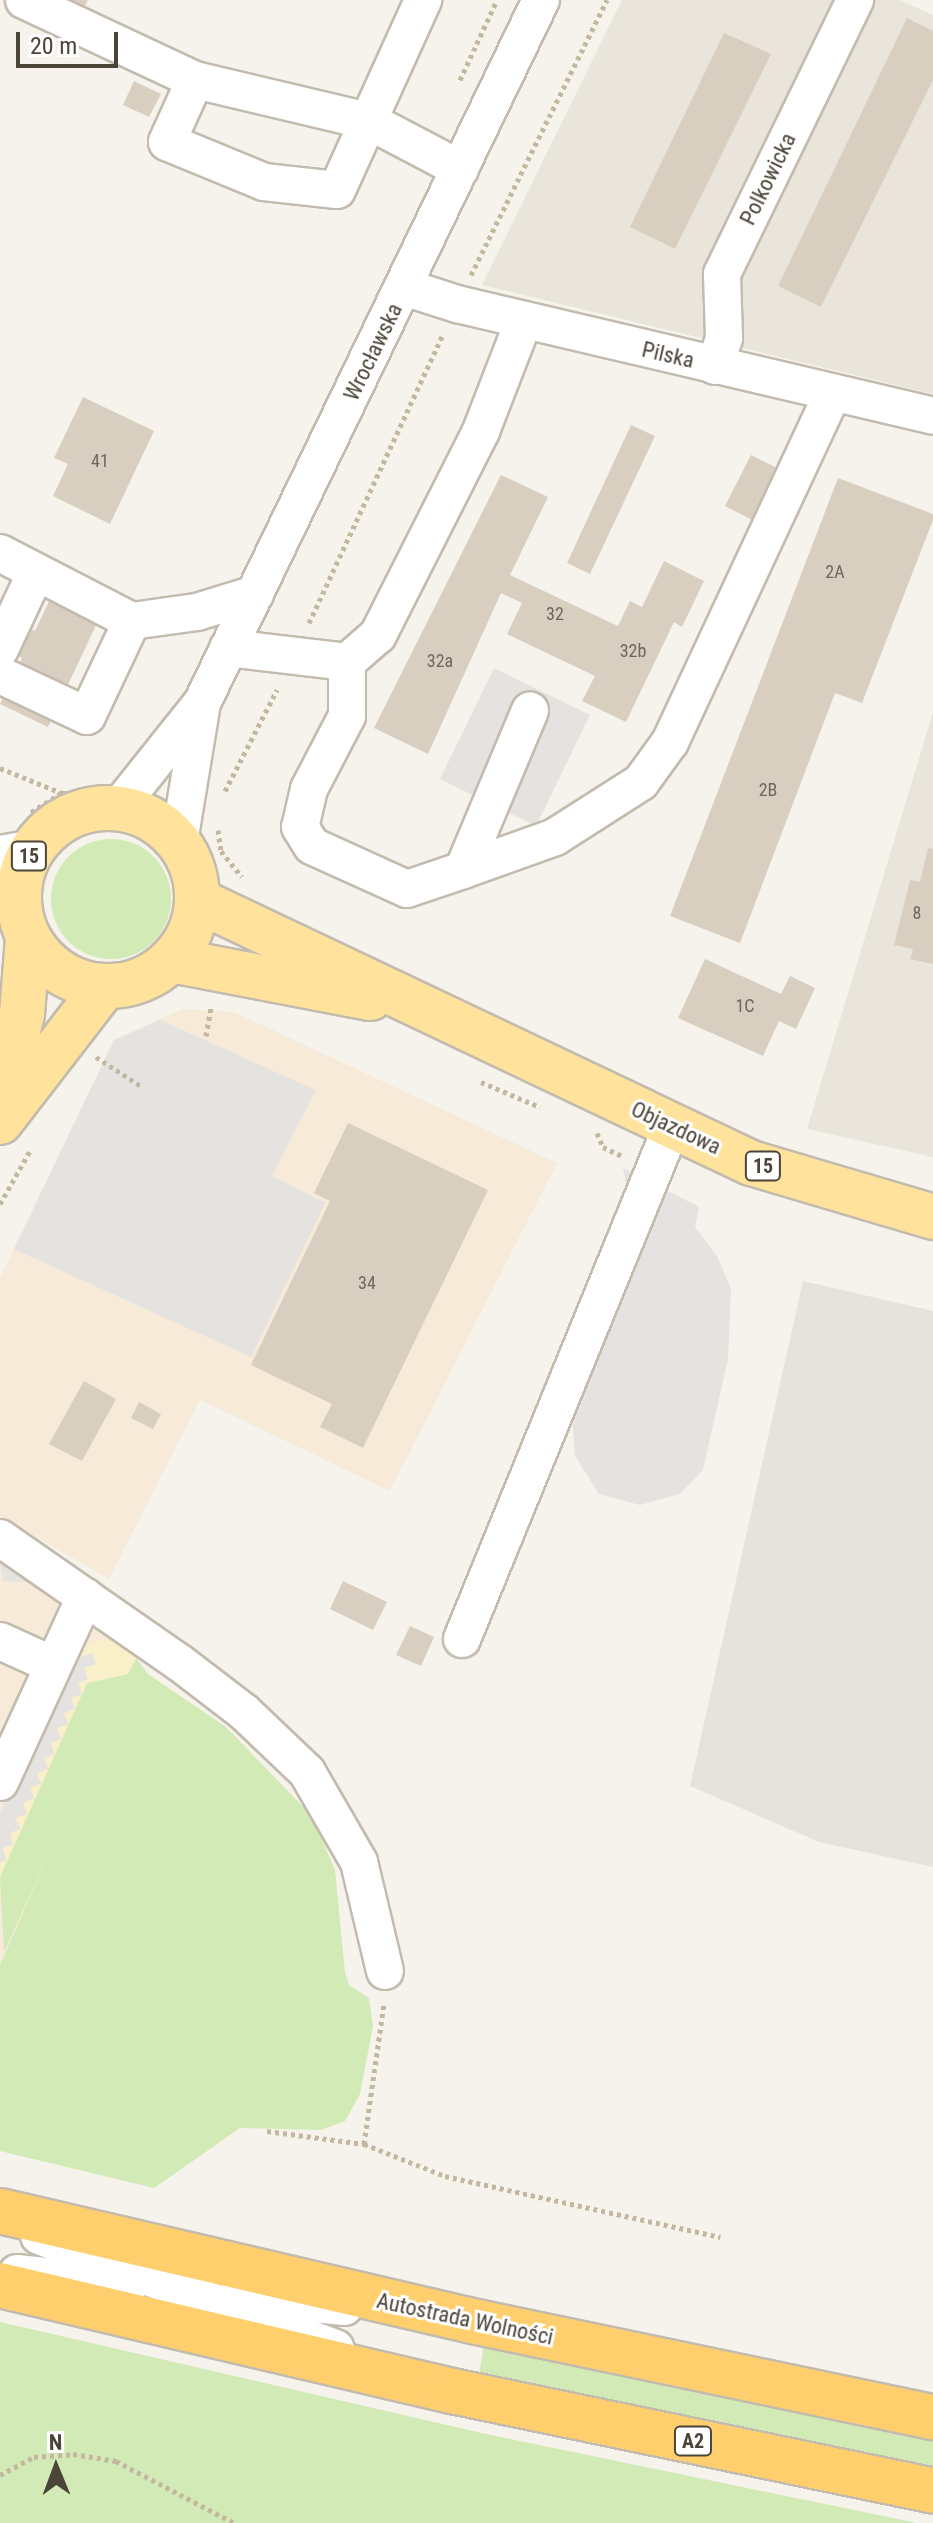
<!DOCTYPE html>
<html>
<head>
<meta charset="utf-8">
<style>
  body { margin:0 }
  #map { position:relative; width:933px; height:2523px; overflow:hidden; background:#f6f3ec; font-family:"Roboto Condensed",sans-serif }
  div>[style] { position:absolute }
  .residential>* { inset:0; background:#eae5da }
  .commercial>* { inset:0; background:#f7ead8 }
  .industrial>* { inset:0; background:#e6e2dd }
  .green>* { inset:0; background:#d2eab5 }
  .round { border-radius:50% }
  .sand>* { inset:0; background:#f9efc9 }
  .parking>* { inset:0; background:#e5e3e0 }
  .building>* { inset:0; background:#d8cfc1 }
  .path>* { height:5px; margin-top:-2.5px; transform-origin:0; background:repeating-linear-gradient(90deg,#c4b79f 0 4px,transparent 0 8px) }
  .roads { filter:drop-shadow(2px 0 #c2bbae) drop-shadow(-2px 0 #c2bbae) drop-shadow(0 2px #c2bbae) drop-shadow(0 -2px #c2bbae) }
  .minor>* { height:36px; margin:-18px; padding:0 18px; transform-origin:18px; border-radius:18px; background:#fff }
  .major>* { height:44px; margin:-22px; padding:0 22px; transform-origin:22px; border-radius:22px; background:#ffe39c }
  .major>.ring { margin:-22px; padding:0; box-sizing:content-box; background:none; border:44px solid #ffe39c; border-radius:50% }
  .highway>* { height:44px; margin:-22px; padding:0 22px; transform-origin:22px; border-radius:22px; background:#ffcf6e }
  span { translate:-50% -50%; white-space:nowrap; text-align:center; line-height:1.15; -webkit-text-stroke:6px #fff; paint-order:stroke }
  .number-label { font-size:18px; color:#6e675b }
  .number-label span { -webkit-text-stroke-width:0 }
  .shield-label span { padding:2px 6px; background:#fff; border:2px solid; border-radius:6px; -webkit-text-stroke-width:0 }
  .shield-label { font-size:20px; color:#4b4439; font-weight:700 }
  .street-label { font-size:22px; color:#4b4439 }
  .north { position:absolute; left:16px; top:2427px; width:80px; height:80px; -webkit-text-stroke:6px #fff; paint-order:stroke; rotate:359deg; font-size:22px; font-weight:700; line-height:32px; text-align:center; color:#4b4439 }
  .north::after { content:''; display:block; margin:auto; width:28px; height:36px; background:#4b4439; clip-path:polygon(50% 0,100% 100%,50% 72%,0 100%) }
  .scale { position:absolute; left:16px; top:32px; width:102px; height:36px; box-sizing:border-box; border:4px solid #4b4439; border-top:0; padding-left:10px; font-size:24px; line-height:28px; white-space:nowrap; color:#4b4439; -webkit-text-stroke:6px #fff; paint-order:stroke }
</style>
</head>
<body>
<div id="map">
  <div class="residential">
    <i style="clip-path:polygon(622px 0,900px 0,933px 15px,933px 394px,482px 285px)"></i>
    <i style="clip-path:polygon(933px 712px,933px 1157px,807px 1129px)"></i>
  </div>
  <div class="commercial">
    <i style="clip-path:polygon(182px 1009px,234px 1012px,557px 1163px,390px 1491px,200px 1400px,109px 1579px,0 1516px,0 1278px,114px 1040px)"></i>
    <i style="clip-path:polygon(0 1558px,136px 1658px,0 1965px)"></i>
  </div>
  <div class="industrial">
    <i style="clip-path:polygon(803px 1281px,933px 1311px,933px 1867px,819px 1842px,690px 1786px)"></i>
  </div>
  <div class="green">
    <i class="round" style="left:51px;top:839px;width:120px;height:120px"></i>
    <i style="clip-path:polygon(136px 1658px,148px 1674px,226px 1727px,312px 1816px,335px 1870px,345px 1972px,349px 1985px,369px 1998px,373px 2026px,360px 2094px,345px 2121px,321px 2130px,240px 2128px,154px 2188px,0 2151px,0 1965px,57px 1835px,4px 1952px,0 1877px,87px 1683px,128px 1674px)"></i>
    <i style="clip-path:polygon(0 2322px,486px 2434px,917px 2523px,0 2523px)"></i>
    <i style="clip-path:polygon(484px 2345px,933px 2438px,933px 2468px,479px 2374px)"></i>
  </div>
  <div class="sand">
    <i style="clip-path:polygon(111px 1639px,136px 1658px,128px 1674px,87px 1683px,0 1877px,0 1862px,6px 1859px,2px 1848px,78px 1682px,70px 1660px,81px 1644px)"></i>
  </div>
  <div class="parking">
    <i style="clip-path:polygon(494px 668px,590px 715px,536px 826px,440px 779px)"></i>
    <i style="clip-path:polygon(160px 1020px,316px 1090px,272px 1176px,325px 1203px,251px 1357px,14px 1249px,114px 1040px)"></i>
    <i style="clip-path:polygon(623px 1168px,699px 1207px,695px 1227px,717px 1256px,731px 1289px,728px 1359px,703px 1470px,680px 1494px,640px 1505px,599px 1494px,575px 1456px,571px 1404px,629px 1200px)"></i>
    <i style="clip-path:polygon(0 1560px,33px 1582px,3px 1581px)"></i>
    <i style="clip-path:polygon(92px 1653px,96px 1664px,84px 1668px,88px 1679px,78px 1683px,82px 1694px,71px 1698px,75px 1709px,64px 1713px,68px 1724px,57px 1728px,61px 1739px,51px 1743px,54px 1754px,44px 1758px,48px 1769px,37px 1773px,41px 1784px,30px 1788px,34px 1798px,23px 1803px,27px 1814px,16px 1818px,20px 1829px,10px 1833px,13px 1844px,3px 1848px,6px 1860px,0 1862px,0 1813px,70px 1660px)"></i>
  </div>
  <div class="building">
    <i style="clip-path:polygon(63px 0,88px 0,83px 10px)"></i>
    <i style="clip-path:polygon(907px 18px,933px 31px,933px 80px,821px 307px,778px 286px)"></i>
    <i style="clip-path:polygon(724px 33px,771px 54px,675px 249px,630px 227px)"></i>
    <i style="clip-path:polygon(134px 81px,161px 94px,149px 117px,123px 105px)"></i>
    <i style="clip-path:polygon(83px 397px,154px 431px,110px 524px,53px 496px,68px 464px,54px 458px)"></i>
    <i style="clip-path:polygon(631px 425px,655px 436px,590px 574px,567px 563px)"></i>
    <i style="clip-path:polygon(751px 455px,783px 471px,758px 523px,725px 506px)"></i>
    <i style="clip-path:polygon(501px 475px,548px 497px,510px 575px,618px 626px,630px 601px,642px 607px,664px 561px,704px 581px,682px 627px,674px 622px,626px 722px,582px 701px,595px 676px,507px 634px,522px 603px,501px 593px,428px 754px,374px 728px)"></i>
    <i style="clip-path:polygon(838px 478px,933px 514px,933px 520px,862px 703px,835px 693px,740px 943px,670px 916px)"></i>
    <i style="clip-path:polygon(50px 599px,98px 621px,48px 727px,0 704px,22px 658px,0 648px,0 614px,35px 631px)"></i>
    <i style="clip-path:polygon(928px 848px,933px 849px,933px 964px,910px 959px,913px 949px,894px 945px,910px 880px,920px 882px)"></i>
    <i style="clip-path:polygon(705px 959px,781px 994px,790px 976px,815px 988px,796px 1029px,779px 1021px,763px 1056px,678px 1018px)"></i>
    <i style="clip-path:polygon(348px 1123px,488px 1190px,363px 1448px,320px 1427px,332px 1404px,251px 1365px,330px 1201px,314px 1193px)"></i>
    <i style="clip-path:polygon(84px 1381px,116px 1399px,82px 1461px,49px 1444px)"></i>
    <i style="clip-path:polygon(139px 1402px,161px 1414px,153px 1429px,131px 1418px)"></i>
    <i style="clip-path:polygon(343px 1581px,387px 1602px,373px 1630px,330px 1609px)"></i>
    <i style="clip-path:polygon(410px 1626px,434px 1637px,421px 1666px,396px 1655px)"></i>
  </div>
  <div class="path">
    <i style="left:460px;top:80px;width:88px;rotate:-65.2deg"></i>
    <i style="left:471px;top:275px;width:307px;rotate:-63.7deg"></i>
    <i style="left:309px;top:623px;width:319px;rotate:-65.1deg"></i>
    <i style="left:0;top:768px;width:67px;rotate:22deg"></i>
    <i style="left:225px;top:791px;width:114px;rotate:-62.8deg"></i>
    <i style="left:31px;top:812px;width:36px;rotate:-32deg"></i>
    <i style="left:62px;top:793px;width:25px"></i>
    <i style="left:218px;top:830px;width:21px;rotate:82deg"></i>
    <i style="left:221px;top:851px;width:33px;rotate:51deg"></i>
    <i style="left:206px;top:1036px;width:28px;rotate:-80deg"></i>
    <i style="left:96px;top:1057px;width:54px;rotate:32.8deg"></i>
    <i style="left:481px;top:1082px;width:64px;rotate:23deg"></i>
    <i style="left:597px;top:1133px;width:15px;rotate:67deg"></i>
    <i style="left:603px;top:1147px;width:23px;rotate:25deg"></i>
    <i style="left:0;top:1204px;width:63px;rotate:-60.6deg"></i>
    <i style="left:267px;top:2131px;width:98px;rotate:7.6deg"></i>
    <i style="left:364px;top:2144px;width:87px;rotate:21.6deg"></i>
    <i style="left:445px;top:2176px;width:282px;rotate:12.5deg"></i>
    <i style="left:364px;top:2144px;width:141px;rotate:-81.9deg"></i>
    <i style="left:0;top:2475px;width:38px;rotate:-28deg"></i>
    <i style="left:34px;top:2457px;width:39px;rotate:-4deg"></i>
    <i style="left:73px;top:2454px;width:44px;rotate:9.2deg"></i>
    <i style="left:116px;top:2461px;width:133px;rotate:27.7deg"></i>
  </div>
  <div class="roads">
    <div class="minor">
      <i style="left:24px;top:0;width:189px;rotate:25.1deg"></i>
      <i style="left:195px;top:80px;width:179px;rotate:13.3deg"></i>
      <i style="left:369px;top:121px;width:103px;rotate:27.8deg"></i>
      <i style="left:195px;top:80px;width:68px;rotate:114.3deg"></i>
      <i style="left:167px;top:142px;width:105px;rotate:22.4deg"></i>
      <i style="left:264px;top:182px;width:73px;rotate:6.3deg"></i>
      <i style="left:337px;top:190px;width:209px;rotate:-65.6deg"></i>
      <i style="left:404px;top:287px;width:56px;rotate:17.8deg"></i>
      <i style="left:457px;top:304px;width:489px;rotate:13.2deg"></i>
      <i style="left:715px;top:366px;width:29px;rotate:-72deg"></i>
      <i style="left:724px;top:338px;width:64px;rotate:-91.8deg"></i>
      <i style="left:722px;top:274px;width:305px;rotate:-64.1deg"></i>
      <i style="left:0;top:553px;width:148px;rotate:27.3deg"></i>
      <i style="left:132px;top:621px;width:66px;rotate:-7.9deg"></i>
      <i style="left:197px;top:612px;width:61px;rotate:-17.2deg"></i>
      <i style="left:228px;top:648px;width:120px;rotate:6.7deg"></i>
      <i style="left:347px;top:662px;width:41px;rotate:-41.1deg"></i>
      <i style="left:378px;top:635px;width:229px;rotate:-63.2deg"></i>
      <i style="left:481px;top:431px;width:119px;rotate:-68.8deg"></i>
      <i style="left:0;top:649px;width:85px;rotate:-64.9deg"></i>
      <i style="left:347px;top:662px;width:54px;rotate:90deg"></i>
      <i style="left:347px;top:716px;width:82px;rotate:117.5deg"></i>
      <i style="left:309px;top:789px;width:39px;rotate:103deg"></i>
      <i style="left:300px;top:827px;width:22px;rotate:58deg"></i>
      <i style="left:312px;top:846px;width:104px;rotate:24.4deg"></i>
      <i style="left:407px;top:889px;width:59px;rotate:-18.7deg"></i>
      <i style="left:463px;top:870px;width:173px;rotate:-67.2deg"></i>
      <i style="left:0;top:675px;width:96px;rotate:25.2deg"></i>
      <i style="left:87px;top:716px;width:105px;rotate:-64.7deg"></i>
      <i style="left:118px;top:808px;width:133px;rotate:-51.4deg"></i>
      <i style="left:179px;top:842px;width:141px;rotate:-80.6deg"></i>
      <i style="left:202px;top:703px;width:780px;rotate:-64.26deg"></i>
      <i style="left:0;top:854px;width:36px;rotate:-10deg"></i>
      <i style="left:463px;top:870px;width:98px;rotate:-19.7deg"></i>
      <i style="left:555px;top:837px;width:102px;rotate:-32.6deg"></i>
      <i style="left:641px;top:782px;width:49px;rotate:-54.1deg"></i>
      <i style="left:670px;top:742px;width:385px;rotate:-65deg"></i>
      <i style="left:0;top:899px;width:24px;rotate:33deg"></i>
      <i style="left:0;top:1538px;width:219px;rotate:34.8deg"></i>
      <i style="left:180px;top:1663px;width:81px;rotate:37.4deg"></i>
      <i style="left:244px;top:1712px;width:87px;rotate:43.6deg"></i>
      <i style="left:307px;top:1772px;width:104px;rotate:60deg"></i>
      <i style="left:359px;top:1862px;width:112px;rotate:76.6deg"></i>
      <i style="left:462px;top:1639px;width:554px;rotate:-67.74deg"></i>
      <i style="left:0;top:1641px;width:56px;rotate:24.3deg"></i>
      <i style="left:0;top:1782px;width:204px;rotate:-65.3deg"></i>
      <i style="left:39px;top:2236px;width:317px;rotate:20.7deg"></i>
      <i style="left:17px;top:2273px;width:113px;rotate:6.1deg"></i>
      <i style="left:236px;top:2296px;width:109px;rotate:5.8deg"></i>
    </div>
    <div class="major">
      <i class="ring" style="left:19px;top:808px;width:134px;height:134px"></i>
      <i style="left:197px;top:900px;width:613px;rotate:25.4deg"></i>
      <i style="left:751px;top:1163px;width:190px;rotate:16.5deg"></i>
      <i style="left:171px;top:960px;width:203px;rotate:10.8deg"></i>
      <i style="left:0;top:1103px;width:92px;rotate:-76.1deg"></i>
      <i style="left:22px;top:1014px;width:77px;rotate:-85.5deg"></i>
      <i style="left:0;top:1122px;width:172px;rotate:-52.3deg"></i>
    </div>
    <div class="highway">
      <i style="left:0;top:2211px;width:490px;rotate:13.1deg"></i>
      <i style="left:477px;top:2322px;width:466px;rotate:11.8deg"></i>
      <i style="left:0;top:2285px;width:464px;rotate:13.2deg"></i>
      <i style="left:452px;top:2391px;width:491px;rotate:11.7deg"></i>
    </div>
  </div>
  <div class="number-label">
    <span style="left:100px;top:461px">41</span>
    <span style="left:835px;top:572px">2A</span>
    <span style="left:555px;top:614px">32</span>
    <span style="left:633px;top:651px">32b</span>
    <span style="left:440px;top:661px">32a</span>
    <span style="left:768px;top:790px">2B</span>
    <span style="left:917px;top:913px">8</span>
    <span style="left:745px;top:1006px">1C</span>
    <span style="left:367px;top:1283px">34</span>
  </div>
  <div class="shield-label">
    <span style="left:29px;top:856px">15</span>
    <span style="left:763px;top:1166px">15</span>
    <span style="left:693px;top:2441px">A2</span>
  </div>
  <div class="street-label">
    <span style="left:768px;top:179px;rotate:-64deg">Polkowicka</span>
    <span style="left:373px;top:352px;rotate:-64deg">Wrocławska</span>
    <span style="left:668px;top:355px;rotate:13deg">Pilska</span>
    <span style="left:676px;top:1128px;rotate:25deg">Objazdowa</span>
    <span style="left:465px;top:2319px;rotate:12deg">Autostrada Wolności</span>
  </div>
  <div class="north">N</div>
  <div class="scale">20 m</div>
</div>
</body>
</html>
